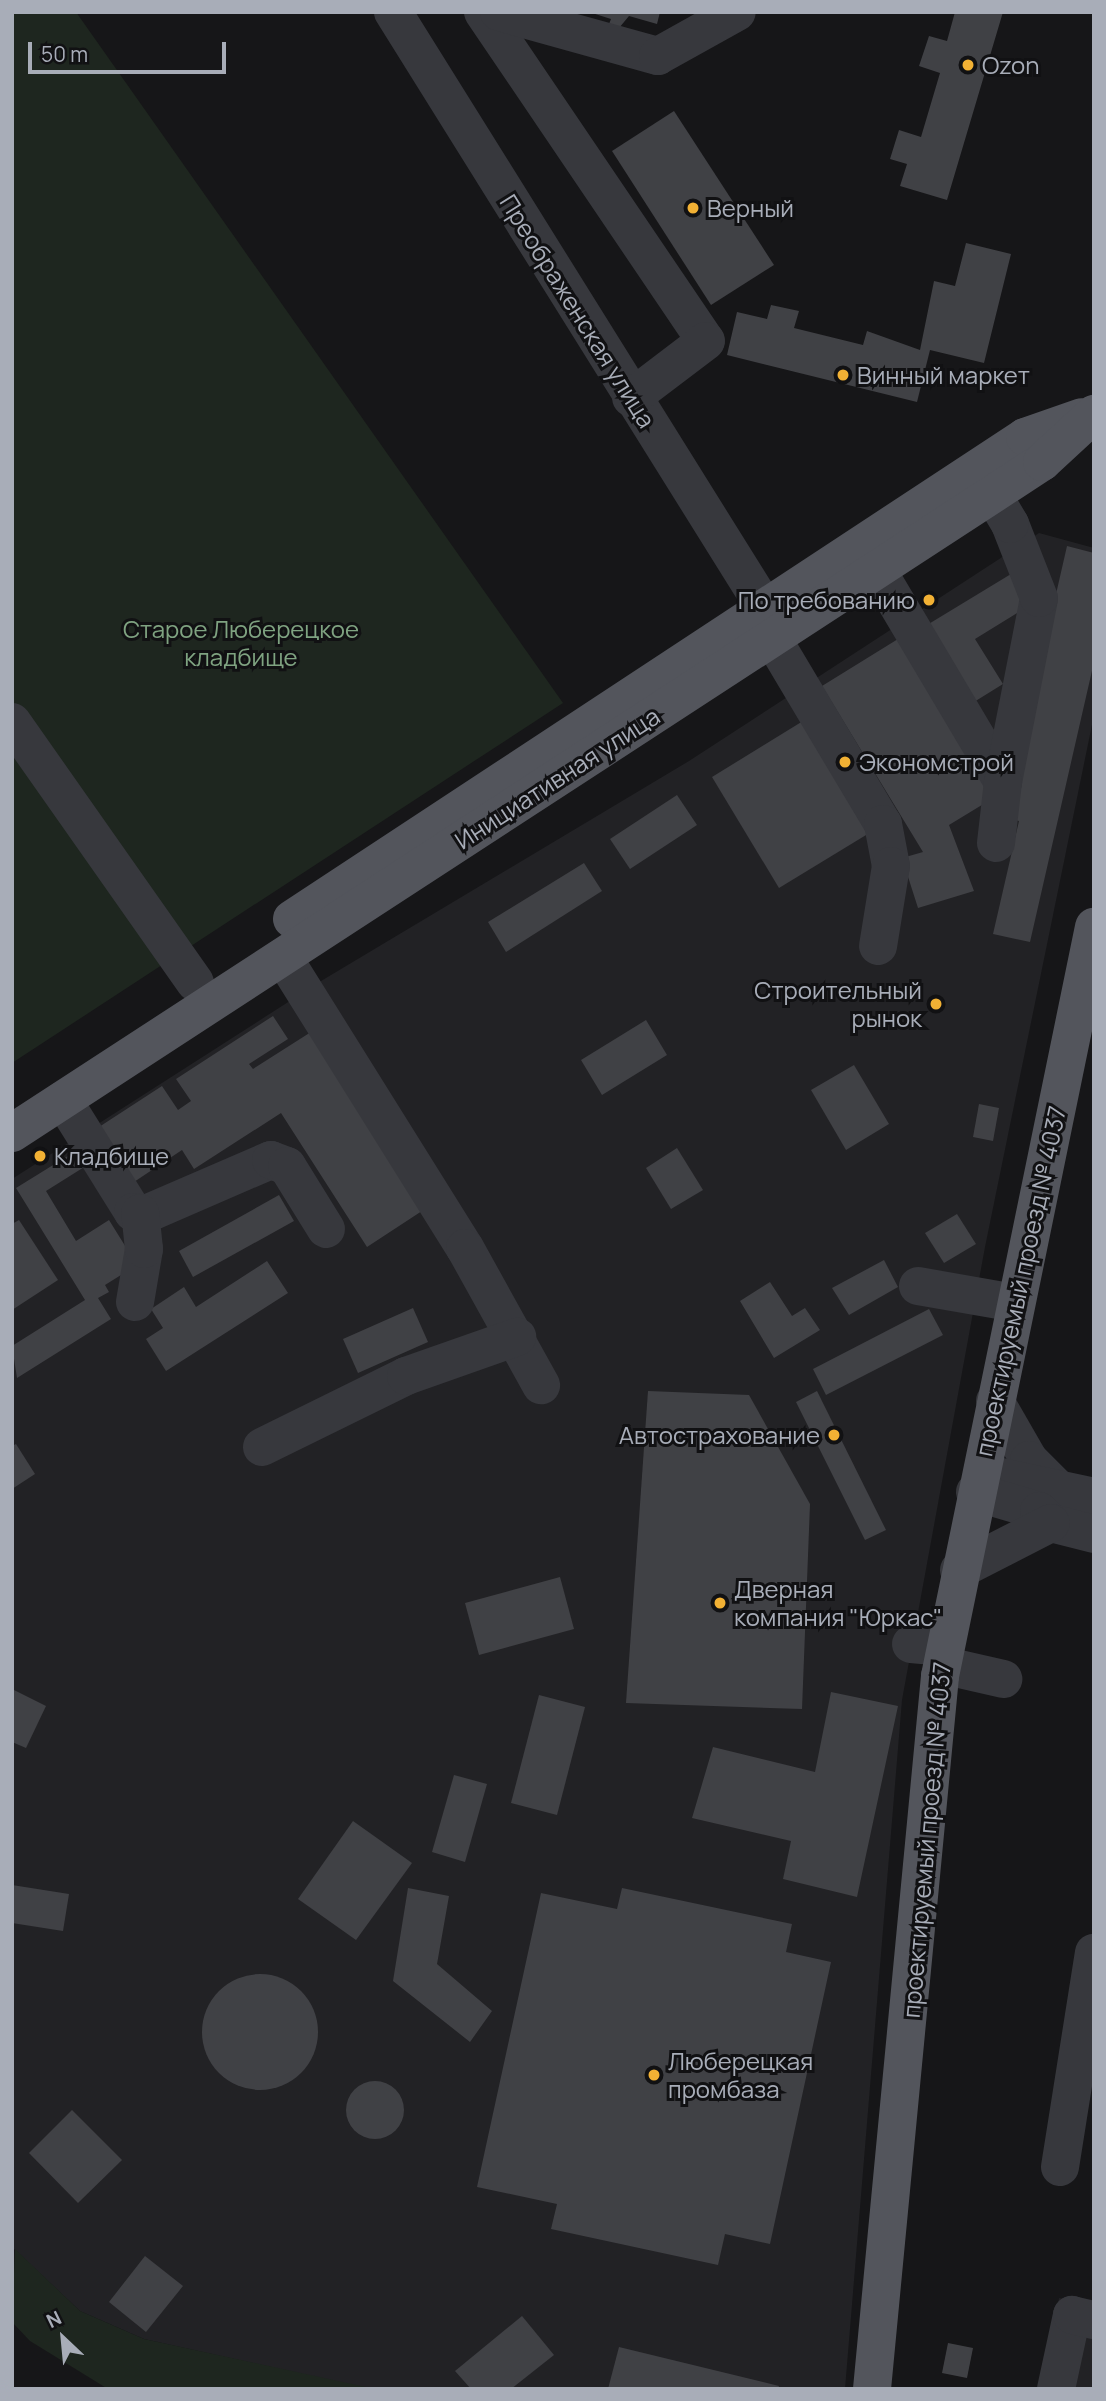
<!DOCTYPE html>
<html>
<head>
<meta charset="utf-8">
<style>
  body { margin:0 }
  #map { position:relative; width:1106px; height:2401px; overflow:hidden; background:#161618; font-family:Manrope,sans-serif }
  div>[style] { position:absolute }
  .built>* { inset:0; background:#222225 }
  .green>* { inset:0; background:#1e261f }
  .building>* { inset:0; background:#404145 }
  .round { border-radius:50% }
  .minor>* { height:38px; margin:-19px; padding:0 19px; transform-origin:19px; border-radius:19px; background:#37383d }
  .major>* { height:38px; margin:-19px; padding:0 19px; transform-origin:19px; border-radius:19px; background:#53555c }
  .dots>* { width:19px; height:19px; translate:-50% -50%; box-sizing:border-box; border:4px solid #111113; border-radius:50% }
  span { translate:-50% -50%; white-space:nowrap; text-align:center; line-height:1.15; -webkit-text-stroke:6px #111113; paint-order:stroke }
  .poi-label { font-size:24px; color:#a8adb8 }
  .left { translate:0 -50%; text-align:left }
  .right { translate:-100% -50%; text-align:right }
  .street-label { font-size:24px; color:#a8adb8 }
  .park-label { font-size:24px; color:#7fa381 }
  .frame { position:absolute; inset:0; border:14px solid #a8adb8; pointer-events:none }
  .north { position:absolute; left:28px; top:2303px; width:70px; height:70px; -webkit-text-stroke:5px #111113; paint-order:stroke; rotate:334deg; font-size:19px; font-weight:700; line-height:28px; text-align:center; color:#a8adb8 }
  .north::after { content:''; display:block; margin:auto; width:24px; height:32px; background:#a8adb8; clip-path:polygon(50% 0,100% 100%,50% 72%,0 100%) }
  .scale { position:absolute; left:28px; top:42px; width:198px; height:32px; box-sizing:border-box; border:4px solid #a8adb8; border-top:0; padding-left:9px; font-size:21px; line-height:24px; white-space:nowrap; color:#a8adb8; -webkit-text-stroke:5px #111113; paint-order:stroke }
</style>
</head>
<body>
<div id="map">
  <div class="built">
    <i style="clip-path:polygon(1039px 533px,1094px 548px,1094px 715px,985px 1247px,902px 1700px,845px 2389px,370px 2389px,144px 2339px,80px 2311px,12px 2247px,12px 1179px,321px 981px,689px 761px)"></i>
    <i style="clip-path:polygon(1059px 2298px,1094px 2305px,1094px 2389px,1043px 2389px)"></i>
  </div>
  <div class="green">
    <i style="clip-path:polygon(12px 12px,76px 12px,563px 703px,12px 1063px)"></i>
    <i style="clip-path:polygon(15px 2249px,80px 2311px,144px 2339px,375px 2389px,108px 2389px,30px 2341px,12px 2322px)"></i>
  </div>
  <div class="building">
    <i style="clip-path:polygon(660px 12px,657px 24px,629px 16px,619px 28px,609px 24px,611px 19px,592px 13px)"></i>
    <i style="clip-path:polygon(955px 12px,1003px 12px,947px 200px,900px 186px,907px 164px,890px 159px,899px 130px,921px 137px,940px 73px,919px 66px,929px 36px,947px 41px)"></i>
    <i style="clip-path:polygon(674px 111px,774px 265px,711px 305px,612px 151px)"></i>
    <i style="clip-path:polygon(966px 243px,1011px 254px,984px 363px,930px 350px,917px 402px,727px 355px,737px 312px,767px 319px,771px 305px,799px 311px,794px 328px,863px 345px,867px 331px,920px 350px,934px 281px,955px 286px)"></i>
    <i style="clip-path:polygon(1067px 546px,1094px 553px,1094px 662px,1030px 942px,993px 934px,1019px 821px,1005px 817px)"></i>
    <i style="clip-path:polygon(1011px 574px,1030px 605px,975px 639px,1003px 684px,974px 702px,927px 625px)"></i>
    <i style="clip-path:polygon(898px 639px,995px 797px,949px 825px,974px 891px,918px 908px,902px 858px,923px 852px,822px 686px)"></i>
    <i style="clip-path:polygon(803px 721px,871px 832px,779px 888px,712px 777px)"></i>
    <i style="clip-path:polygon(677px 795px,697px 825px,630px 869px,610px 839px)"></i>
    <i style="clip-path:polygon(584px 863px,602px 891px,506px 952px,488px 922px)"></i>
    <i style="clip-path:polygon(273px 1016px,288px 1039px,249px 1064px,253px 1069px,311px 1032px,425px 1209px,367px 1247px,281px 1113px,194px 1169px,182px 1150px,134px 1182px,99px 1127px,162px 1086px,178px 1110px,191px 1101px,176px 1079px)"></i>
    <i style="clip-path:polygon(646px 1020px,667px 1055px,602px 1095px,581px 1060px)"></i>
    <i style="clip-path:polygon(854px 1065px,889px 1124px,846px 1150px,811px 1090px)"></i>
    <i style="clip-path:polygon(979px 1104px,999px 1108px,993px 1141px,973px 1137px)"></i>
    <i style="clip-path:polygon(677px 1148px,703px 1190px,671px 1209px,646px 1168px)"></i>
    <i style="clip-path:polygon(79px 1149px,89px 1164px,46px 1191px,76px 1241px,109px 1220px,137px 1265px,105px 1285px,109px 1292px,98px 1298px,111px 1319px,17px 1378px,12px 1346px,85px 1300px,16px 1188px)"></i>
    <i style="clip-path:polygon(279px 1195px,294px 1221px,193px 1277px,179px 1251px)"></i>
    <i style="clip-path:polygon(957px 1214px,976px 1244px,944px 1263px,925px 1233px)"></i>
    <i style="clip-path:polygon(19px 1220px,58px 1280px,12px 1310px,12px 1224px)"></i>
    <i style="clip-path:polygon(884px 1260px,898px 1287px,849px 1315px,832px 1288px)"></i>
    <i style="clip-path:polygon(267px 1261px,288px 1293px,166px 1371px,146px 1339px,163px 1328px,151px 1309px,184px 1287px,196px 1307px)"></i>
    <i style="clip-path:polygon(770px 1282px,792px 1316px,805px 1308px,820px 1330px,774px 1358px,740px 1301px)"></i>
    <i style="clip-path:polygon(413px 1308px,428px 1342px,358px 1373px,343px 1339px)"></i>
    <i style="clip-path:polygon(929px 1309px,943px 1335px,826px 1395px,813px 1369px)"></i>
    <i style="clip-path:polygon(648px 1391px,749px 1395px,810px 1504px,802px 1709px,626px 1703px)"></i>
    <i style="clip-path:polygon(817px 1391px,886px 1530px,865px 1540px,796px 1402px)"></i>
    <i style="clip-path:polygon(16px 1444px,35px 1474px,12px 1489px,12px 1446px)"></i>
    <i style="clip-path:polygon(560px 1577px,574px 1629px,479px 1655px,465px 1603px)"></i>
    <i style="clip-path:polygon(12px 1689px,46px 1706px,26px 1748px,12px 1742px)"></i>
    <i style="clip-path:polygon(831px 1692px,898px 1706px,857px 1897px,783px 1879px,791px 1841px,692px 1818px,713px 1747px,815px 1772px)"></i>
    <i style="clip-path:polygon(539px 1695px,585px 1707px,557px 1815px,511px 1803px)"></i>
    <i style="clip-path:polygon(454px 1775px,487px 1784px,465px 1862px,432px 1852px)"></i>
    <i style="clip-path:polygon(353px 1821px,412px 1863px,356px 1940px,298px 1899px)"></i>
    <i style="clip-path:polygon(12px 1885px,69px 1894px,63px 1931px,12px 1923px)"></i>
    <i style="clip-path:polygon(408px 1888px,449px 1896px,437px 1964px,492px 2011px,470px 2042px,393px 1981px)"></i>
    <i style="clip-path:polygon(622px 1888px,792px 1924px,786px 1952px,831px 1962px,770px 2244px,725px 2234px,718px 2265px,551px 2229px,557px 2204px,477px 2187px,541px 1893px,617px 1909px)"></i>
    <i class="round" style="left:202px;top:1974px;width:116px;height:116px"></i>
    <i class="round" style="left:346px;top:2081px;width:58px;height:58px"></i>
    <i style="clip-path:polygon(72px 2110px,122px 2160px,78px 2203px,29px 2153px)"></i>
    <i style="clip-path:polygon(145px 2256px,183px 2286px,146px 2332px,109px 2302px)"></i>
    <i style="clip-path:polygon(522px 2316px,554px 2355px,511px 2389px,471px 2389px,455px 2371px)"></i>
    <i style="clip-path:polygon(948px 2343px,973px 2348px,967px 2378px,942px 2373px)"></i>
    <i style="clip-path:polygon(619px 2347px,779px 2386px,778px 2389px,608px 2389px)"></i>
  </div>
  <div class="minor">
    <i style="left:393px;top:12px;width:703px;rotate:58.03deg"></i>
    <i style="left:483px;top:12px;width:397px;rotate:55.9deg"></i>
    <i style="left:706px;top:341px;width:94px;rotate:142.8deg"></i>
    <i style="left:499px;top:12px;width:165px;rotate:15.5deg"></i>
    <i style="left:658px;top:56px;width:90px;rotate:-29.1deg"></i>
    <i style="left:877px;top:570px;width:247px;rotate:59.3deg"></i>
    <i style="left:1003px;top:782px;width:187px;rotate:-78.9deg"></i>
    <i style="left:1039px;top:598px;width:79px;rotate:-111.4deg"></i>
    <i style="left:1010px;top:524px;width:35px;rotate:-121deg"></i>
    <i style="left:772px;top:638px;width:217px;rotate:59.2deg"></i>
    <i style="left:883px;top:824px;width:43px;rotate:79.2deg"></i>
    <i style="left:891px;top:866px;width:81px;rotate:99.2deg"></i>
    <i style="left:12px;top:722px;width:318px;rotate:54.9deg"></i>
    <i style="left:996px;top:843px;width:61px;rotate:-83.5deg"></i>
    <i style="left:283px;top:957px;width:343px;rotate:58deg"></i>
    <i style="left:465px;top:1248px;width:157px;rotate:61deg"></i>
    <i style="left:63px;top:1100px;width:132px;rotate:58deg"></i>
    <i style="left:133px;top:1212px;width:13px;rotate:9deg"></i>
    <i style="left:146px;top:1214px;width:136px;rotate:-23.4deg"></i>
    <i style="left:271px;top:1160px;width:17px;rotate:21deg"></i>
    <i style="left:287px;top:1166px;width:74px;rotate:58.2deg"></i>
    <i style="left:918px;top:1286px;width:98px;rotate:9.9deg"></i>
    <i style="left:135px;top:1302px;width:54px;rotate:-80.4deg"></i>
    <i style="left:144px;top:1249px;width:36px;rotate:-96deg"></i>
    <i style="left:995px;top:1401px;width:68px;rotate:60deg"></i>
    <i style="left:1029px;top:1460px;width:35px;rotate:45deg"></i>
    <i style="left:262px;top:1447px;width:161px;rotate:-26.2deg"></i>
    <i style="left:406px;top:1376px;width:118px;rotate:-19.4deg"></i>
    <i style="left:997px;top:1476px;width:99px;rotate:12.2deg"></i>
    <i style="left:975px;top:1492px;width:67px;rotate:16.5deg"></i>
    <i style="left:1039px;top:1511px;width:17px;rotate:45deg"></i>
    <i style="left:1051px;top:1523px;width:44px;rotate:14.3deg"></i>
    <i style="left:959px;top:1570px;width:103px;rotate:-27.1deg"></i>
    <i style="left:911px;top:1644px;width:34px;rotate:5deg"></i>
    <i style="left:942px;top:1665px;width:63px;rotate:12.9deg"></i>
    <i style="left:1060px;top:2167px;width:217px;rotate:-81deg"></i>
    <i style="left:1056px;top:2389px;width:76px;rotate:-77.8deg"></i>
    <i style="left:1072px;top:2315px;width:23px;rotate:13deg"></i>
  </div>
  <div class="major">
    <i style="left:292px;top:919px;width:877px;rotate:-33.33deg"></i>
    <i style="left:1025px;top:437px;width:60px;rotate:-19.3deg"></i>
    <i style="left:12px;top:1133px;width:1229px;rotate:-33.08deg"></i>
    <i style="left:1042px;top:462px;width:71px;rotate:-42.7deg"></i>
    <i style="left:872px;top:2389px;width:716px;rotate:-84.55deg"></i>
    <i style="left:940px;top:1676px;width:765px;rotate:-78.38deg"></i>
  </div>
  <div class="dots">
    <i style="left:968px;top:65px;background:#f2b134"></i>
    <i style="left:693px;top:208px;background:#f2b134"></i>
    <i style="left:843px;top:375px;background:#f2b134"></i>
    <i style="left:929px;top:600px;background:#f2b134"></i>
    <i style="left:845px;top:762px;background:#f2b134"></i>
    <i style="left:936px;top:1004px;background:#f2b134"></i>
    <i style="left:40px;top:1156px;background:#f2b134"></i>
    <i style="left:834px;top:1435px;background:#f2b134"></i>
    <i style="left:720px;top:1603px;background:#f2b134"></i>
    <i style="left:654px;top:2075px;background:#f2b134"></i>
  </div>
  <div class="poi-label">
    <span class="left" style="left:982px;top:65px">Ozon</span>
    <span class="left" style="left:707px;top:208px">Верный</span>
    <span class="left" style="left:857px;top:375px">Винный маркет</span>
    <span class="right" style="left:915px;top:600px">По требованию</span>
    <span class="left" style="left:859px;top:762px">Экономстрой</span>
    <span class="right" style="left:922px;top:1004px">Строительный<br>рынок</span>
    <span class="left" style="left:54px;top:1156px">Кладбище</span>
    <span class="right" style="left:820px;top:1435px">Автострахование</span>
    <span class="left" style="left:734px;top:1603px">Дверная<br>компания "Юркас"</span>
    <span class="left" style="left:668px;top:2075px">Люберецкая<br>промбаза</span>
  </div>
  <div class="street-label">
    <span style="left:578px;top:311px;rotate:58deg">Преображенская улица</span>
    <span style="left:557px;top:778px;rotate:-33deg">Инициативная улица</span>
    <span style="left:1020px;top:1281px;rotate:-78deg">проектируемый проезд № 4037</span>
    <span style="left:926px;top:1840px;rotate:-85deg">проектируемый проезд № 4037</span>
  </div>
  <div class="park-label">
    <span style="left:241px;top:643px">Старое Люберецкое<br>кладбище</span>
  </div>
  <div class="frame"></div>
  <div class="north">N</div>
  <div class="scale">50 m</div>
</div>
</body>
</html>
